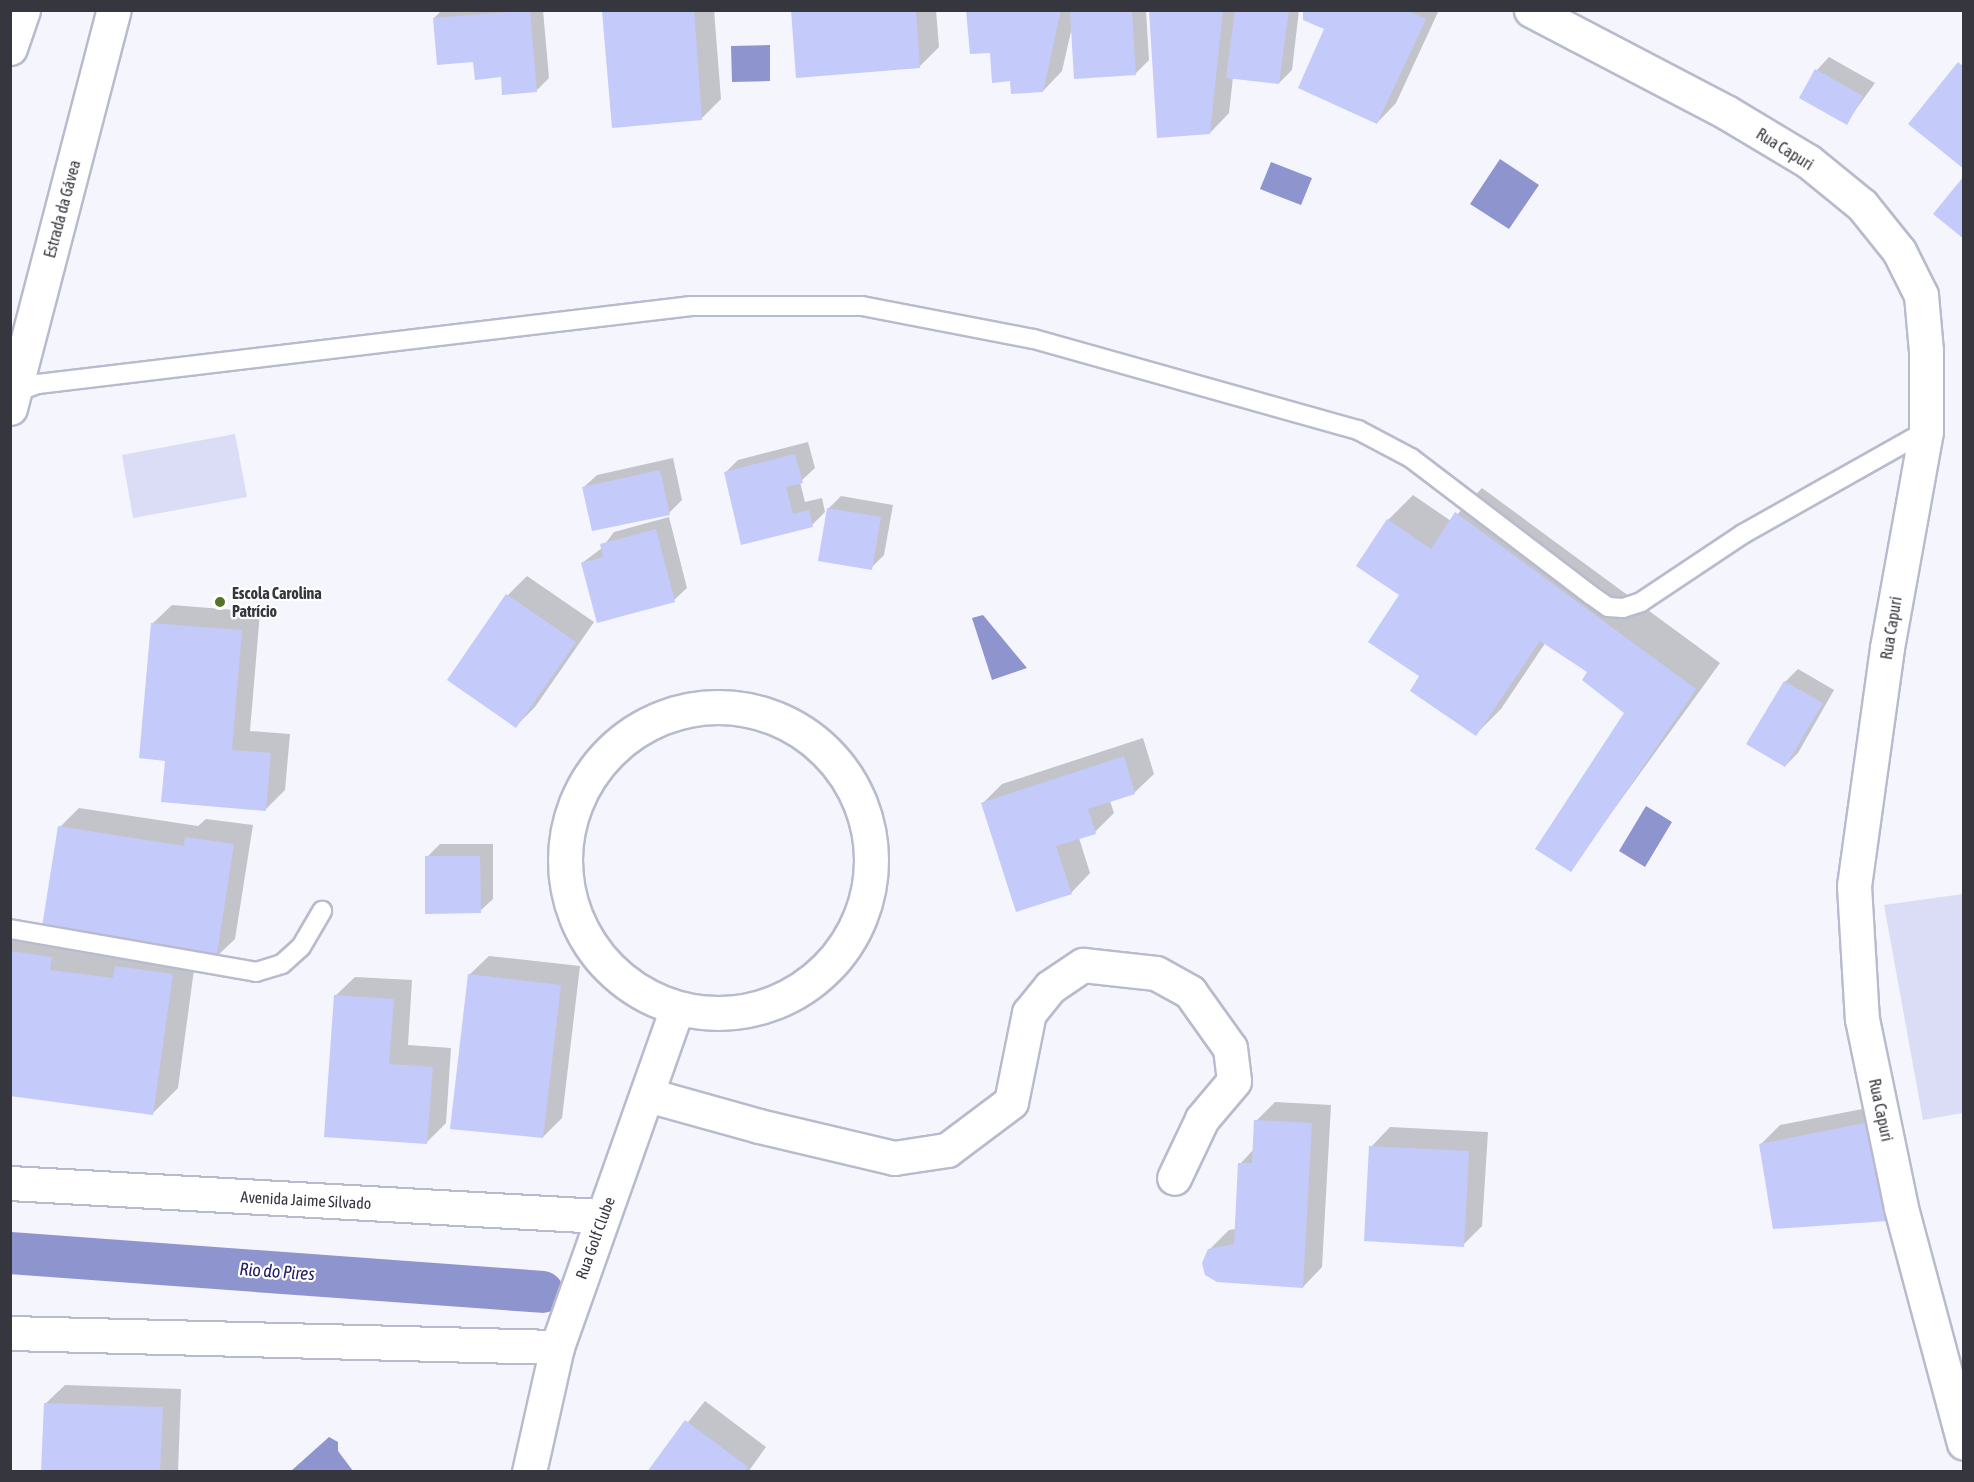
<!DOCTYPE html>
<html>
<head>
<meta charset="utf-8">
<style>
  body { margin:0 }
  #map { position:relative; width:1974px; height:1482px; overflow:hidden; background:#f4f5fd; font-family:"Asap Condensed",sans-serif }
  div>[style] { position:absolute }
  .green>* { inset:0; background:#daddf5 }
  .water>* { inset:0; background:#8e94cd }
  .shadow>* { inset:0; background:#0003 }
  .canal>* { height:42px; margin:-21px; padding:0 21px; transform-origin:21px; border-radius:21px; background:#8e94cd }
  .building>* { inset:0; background:#c4cafa }
  .roads { filter:drop-shadow(2px 0 #b8bbcd) drop-shadow(-2px 0 #b8bbcd) drop-shadow(0 2px #b8bbcd) drop-shadow(0 -2px #b8bbcd) }
  .lane>* { height:18px; margin:-9px; padding:0 9px; transform-origin:9px; border-radius:9px; background:#fff }
  .street>* { height:33px; margin:-16.5px; padding:0 16.5px; transform-origin:16.5px; border-radius:16.5px; background:#fff }
  .street>.ring { margin:-16.5px; padding:0; box-sizing:content-box; background:none; border:33px solid #fff; border-radius:50% }
  .primary>* { height:33px; margin:-16.5px; padding:0 16.5px; transform-origin:16.5px; border-radius:16.5px; background:#fff }
  .highway>* { height:33px; margin:-16.5px; padding:0 16.5px; transform-origin:16.5px; border-radius:16.5px; background:#fff }
  .dots>* { width:16px; height:16px; translate:-50% -50%; box-sizing:border-box; border:3px solid #fff; border-radius:50% }
  span { translate:-50% -50%; white-space:nowrap; text-align:center; line-height:1.15; -webkit-text-stroke:4.5px #fff; paint-order:stroke }
  .street-label { font-size:16px; color:#36373e }
  .poi-label { font-size:16px; color:#36373e; font-weight:700 }
  .left { translate:0 -50%; text-align:left }
  .water-label { font-size:18px; color:#252165; font-style:italic }
  .frame { position:absolute; inset:0; border:12px solid #36373e; pointer-events:none }
</style>
</head>
<body>
<div id="map">
  <div class="green">
    <i style="clip-path:polygon(235px 434px,247px 497px,133px 518px,122px 455px)"></i>
    <i style="clip-path:polygon(1963px 894px,1963px 1113px,1923px 1120px,1884px 905px)"></i>
  </div>
  <div class="water">
    <i style="clip-path:polygon(770px 45px,770px 81px,732px 82px,731px 46px)"></i>
    <i style="clip-path:polygon(1500px 159px,1539px 185px,1509px 229px,1470px 204px)"></i>
    <i style="clip-path:polygon(1271px 162px,1312px 178px,1301px 205px,1260px 189px)"></i>
    <i style="clip-path:polygon(983px 615px,1027px 668px,992px 680px,972px 618px)"></i>
    <i style="clip-path:polygon(1646px 806px,1672px 822px,1645px 867px,1619px 851px)"></i>
    <i style="clip-path:polygon(329px 1437px,338px 1442px,338px 1451px,353px 1471px,291px 1471px)"></i>
  </div>
  <div class="shadow">
    <i style="clip-path:polygon(442px 10px,543px 10px,549px 78px,536px 91px,475px 60px,434px 18px)"></i>
    <i style="clip-path:polygon(605px 10px,714px 10px,721px 99px,701px 119px)"></i>
    <i style="clip-path:polygon(792px 10px,936px 10px,939px 47px,920px 66px)"></i>
    <i style="clip-path:polygon(968px 10px,1146px 10px,1149px 60px,1136px 73px,1072px 27px,1062px 71px,1043px 91px,1011px 79px)"></i>
    <i style="clip-path:polygon(1151px 10px,1299px 10px,1292px 70px,1279px 83px,1233px 77px,1229px 113px,1210px 133px)"></i>
    <i style="clip-path:polygon(1304px 10px,1439px 10px,1396px 103px,1377px 123px,1326px 29px)"></i>
    <i style="clip-path:polygon(1829px 57px,1875px 83px,1846px 123px,1801px 98px,1817px 70px)"></i>
    <i style="clip-path:polygon(808px 442px,815px 468px,800px 482px,805px 502px,822px 498px,825px 512px,812px 525px,742px 543px,725px 473px,738px 460px)"></i>
    <i style="clip-path:polygon(673px 458px,682px 500px,669px 513px,584px 487px,597px 475px)"></i>
    <i style="clip-path:polygon(1482px 488px,1720px 663px,1570px 870px,1627px 712px,1590px 672px,1546px 642px,1501px 709px,1476px 734px,1421px 676px,1401px 595px,1388px 520px,1413px 495px,1451px 521px)"></i>
    <i style="clip-path:polygon(841px 496px,893px 505px,884px 555px,871px 568px,828px 509px)"></i>
    <i style="clip-path:polygon(669px 517px,687px 588px,674px 600px,582px 563px,602px 548px,614px 532px)"></i>
    <i style="clip-path:polygon(527px 576px,594px 622px,535px 707px,516px 726px,449px 679px,508px 595px)"></i>
    <i style="clip-path:polygon(172px 605px,260px 612px,250px 731px,290px 734px,285px 790px,266px 809px,166px 759px,152px 624px)"></i>
    <i style="clip-path:polygon(1798px 669px,1834px 690px,1798px 753px,1785px 766px,1785px 682px)"></i>
    <i style="clip-path:polygon(1143px 738px,1154px 774px,1134px 793px,1110px 801px,1114px 813px,1095px 832px,1079px 838px,1090px 873px,1071px 893px,983px 803px,1002px 784px)"></i>
    <i style="clip-path:polygon(79px 808px,198px 826px,206px 819px,253px 825px,235px 939px,215px 958px,196px 955px,178px 1088px,153px 1113px,10px 1094px,10px 944px,28px 926px,44px 928px,60px 827px)"></i>
    <i style="clip-path:polygon(440px 844px,493px 844px,493px 899px,480px 911px,427px 857px)"></i>
    <i style="clip-path:polygon(489px 956px,580px 966px,562px 1118px,543px 1137px,469px 975px)"></i>
    <i style="clip-path:polygon(355px 977px,412px 980px,408px 1045px,451px 1048px,446px 1123px,427px 1142px,335px 996px)"></i>
    <i style="clip-path:polygon(1275px 1102px,1331px 1105px,1322px 1267px,1303px 1287px,1209px 1250px,1229px 1230px,1236px 1229px,1240px 1164px,1254px 1149px,1256px 1121px)"></i>
    <i style="clip-path:polygon(1888px 1104px,1906px 1200px,1887px 1220px,1761px 1144px,1780px 1125px)"></i>
    <i style="clip-path:polygon(1390px 1127px,1488px 1132px,1482px 1226px,1463px 1245px,1371px 1147px)"></i>
    <i style="clip-path:polygon(65px 1385px,181px 1389px,178px 1472px,43px 1472px,45px 1404px)"></i>
    <i style="clip-path:polygon(705px 1401px,766px 1447px,748px 1472px,648px 1472px)"></i>
  </div>
  <div class="canal">
    <i style="left:10px;top:1253px;width:534px;rotate:4.18deg"></i>
  </div>
  <div class="building">
    <i style="clip-path:polygon(530px 10px,537px 92px,502px 95px,501px 77px,475px 80px,473px 62px,437px 65px,433px 18px)"></i>
    <i style="clip-path:polygon(694px 10px,702px 120px,612px 128px,602px 11px)"></i>
    <i style="clip-path:polygon(791px 10px,916px 10px,920px 68px,796px 78px)"></i>
    <i style="clip-path:polygon(966px 10px,1061px 10px,1043px 92px,1011px 94px,1010px 81px,992px 83px,990px 53px,970px 54px)"></i>
    <i style="clip-path:polygon(1070px 10px,1132px 10px,1136px 75px,1074px 79px)"></i>
    <i style="clip-path:polygon(1149px 10px,1223px 10px,1210px 134px,1157px 138px)"></i>
    <i style="clip-path:polygon(1235px 10px,1289px 10px,1279px 84px,1226px 78px)"></i>
    <i style="clip-path:polygon(1303px 10px,1406px 10px,1426px 19px,1377px 124px,1298px 88px,1324px 29px,1303px 20px)"></i>
    <i style="clip-path:polygon(1958px 62px,1964px 67px,1964px 169px,1908px 124px)"></i>
    <i style="clip-path:polygon(1815px 69px,1863px 96px,1847px 125px,1799px 98px)"></i>
    <i style="clip-path:polygon(1964px 176px,1964px 239px,1933px 214px)"></i>
    <i style="clip-path:polygon(795px 454px,803px 483px,786px 487px,793px 514px,809px 510px,813px 527px,741px 545px,724px 472px)"></i>
    <i style="clip-path:polygon(660px 470px,670px 515px,592px 531px,582px 487px)"></i>
    <i style="clip-path:polygon(827px 508px,881px 517px,872px 570px,818px 561px)"></i>
    <i style="clip-path:polygon(1455px 512px,1696px 689px,1571px 872px,1535px 849px,1624px 713px,1582px 680px,1587px 672px,1540px 641px,1476px 736px,1410px 691px,1419px 676px,1368px 642px,1399px 595px,1356px 566px,1387px 519px,1431px 549px)"></i>
    <i style="clip-path:polygon(656px 529px,675px 602px,597px 623px,581px 563px,603px 557px,600px 544px)"></i>
    <i style="clip-path:polygon(506px 594px,576px 642px,516px 728px,447px 680px)"></i>
    <i style="clip-path:polygon(151px 623px,242px 630px,232px 750px,271px 753px,266px 811px,161px 802px,165px 761px,139px 758px)"></i>
    <i style="clip-path:polygon(1784px 681px,1823px 703px,1785px 767px,1746px 744px)"></i>
    <i style="clip-path:polygon(1124px 756px,1135px 794px,1088px 809px,1096px 834px,1056px 846px,1072px 894px,1016px 912px,981px 803px)"></i>
    <i style="clip-path:polygon(58px 826px,184px 846px,185px 837px,234px 844px,216px 960px,41px 933px)"></i>
    <i style="clip-path:polygon(425px 856px,480px 856px,481px 913px,425px 914px)"></i>
    <i style="clip-path:polygon(10px 951px,52px 957px,50px 970px,113px 978px,115px 966px,173px 974px,153px 1115px,10px 1096px)"></i>
    <i style="clip-path:polygon(468px 974px,561px 985px,543px 1138px,450px 1129px)"></i>
    <i style="clip-path:polygon(334px 995px,394px 999px,389px 1064px,433px 1067px,427px 1144px,324px 1137px)"></i>
    <i style="clip-path:polygon(1254px 1120px,1312px 1123px,1303px 1288px,1217px 1282px,1205px 1275px,1202px 1263px,1208px 1249px,1234px 1244px,1238px 1163px,1252px 1163px)"></i>
    <i style="clip-path:polygon(1869px 1122px,1887px 1221px,1773px 1229px,1759px 1144px)"></i>
    <i style="clip-path:polygon(1369px 1146px,1469px 1151px,1464px 1247px,1364px 1241px)"></i>
    <i style="clip-path:polygon(44px 1403px,163px 1407px,160px 1472px,41px 1472px)"></i>
    <i style="clip-path:polygon(685px 1420px,748px 1467px,744px 1472px,647px 1472px)"></i>
  </div>
  <div class="roads">
    <div class="lane">
      <i style="left:13px;top:393px;width:27px;rotate:-20deg"></i>
      <i style="left:38px;top:384px;width:658px;rotate:-6.81deg"></i>
      <i style="left:691px;top:306px;width:171px"></i>
      <i style="left:862px;top:306px;width:175px;rotate:10.9deg"></i>
      <i style="left:1034px;top:339px;width:337px;rotate:15.7deg"></i>
      <i style="left:1358px;top:430px;width:60px;rotate:27.8deg"></i>
      <i style="left:1411px;top:458px;width:226px;rotate:37.3deg"></i>
      <i style="left:1591px;top:595px;width:21px;rotate:35deg"></i>
      <i style="left:1608px;top:607px;width:15px;rotate:4deg"></i>
      <i style="left:1623px;top:608px;width:19px;rotate:-18deg"></i>
      <i style="left:1641px;top:602px;width:123px;rotate:-33.7deg"></i>
      <i style="left:1743px;top:534px;width:210px;rotate:-29.4deg"></i>
      <i style="left:10px;top:929px;width:250px;rotate:9.9deg"></i>
      <i style="left:256px;top:972px;width:27px;rotate:-17deg"></i>
      <i style="left:282px;top:964px;width:25px;rotate:-42deg"></i>
      <i style="left:301px;top:947px;width:42px;rotate:-59.7deg"></i>
    </div>
    <div class="street">
      <i style="left:1531px;top:10px;width:220px;rotate:27.6deg"></i>
      <i style="left:1726px;top:112px;width:96px;rotate:30.9deg"></i>
      <i style="left:1808px;top:161px;width:70px;rotate:39.2deg"></i>
      <i style="left:1862px;top:205px;width:59px;rotate:51.2deg"></i>
      <i style="left:1899px;top:251px;width:49px;rotate:63.4deg"></i>
      <i style="left:1921px;top:295px;width:56px;rotate:84.9deg"></i>
      <i style="left:1926px;top:351px;width:80px;rotate:90deg"></i>
      <i style="left:1926px;top:431px;width:220px;rotate:100.2deg"></i>
      <i style="left:1887px;top:648px;width:240px;rotate:97.9deg"></i>
      <i style="left:1854px;top:886px;width:133px;rotate:86.6deg"></i>
      <i style="left:1862px;top:1019px;width:193px;rotate:78.3deg"></i>
      <i style="left:1901px;top:1208px;width:243px;rotate:75deg"></i>
      <i class="ring" style="left:565px;top:707px;width:273px;height:273px"></i>
      <i style="left:648px;top:1095px;width:115px;rotate:15.6deg"></i>
      <i style="left:759px;top:1126px;width:139px;rotate:13.3deg"></i>
      <i style="left:894px;top:1158px;width:54px;rotate:-8.6deg"></i>
      <i style="left:947px;top:1150px;width:80px;rotate:-36.9deg"></i>
      <i style="left:1011px;top:1102px;width:91px;rotate:-78.6deg"></i>
      <i style="left:1029px;top:1013px;width:33px;rotate:-51deg"></i>
      <i style="left:1050px;top:987px;width:40px;rotate:-34deg"></i>
      <i style="left:1083px;top:965px;width:73px;rotate:6.3deg"></i>
      <i style="left:1156px;top:973px;width:39px;rotate:29deg"></i>
      <i style="left:1190px;top:992px;width:69px;rotate:54.5deg"></i>
      <i style="left:1230px;top:1048px;width:33px;rotate:83deg"></i>
      <i style="left:1234px;top:1081px;width:50px;rotate:130.1deg"></i>
      <i style="left:1202px;top:1119px;width:65px;rotate:115.4deg"></i>
      <i style="left:10px;top:1183px;width:592px;rotate:3.2deg"></i>
      <i style="left:10px;top:1333px;width:547px;rotate:1.47deg"></i>
      <i style="left:529px;top:1472px;width:128px;rotate:-77.4deg"></i>
      <i style="left:557px;top:1347px;width:359px;rotate:-70.5deg"></i>
    </div>
    <div class="primary">
      <i style="left:10px;top:408px;width:411px;rotate:-75.4deg"></i>
    </div>
    <div class="highway">
      <i style="left:10px;top:48px;width:40px;rotate:-71.1deg"></i>
    </div>
  </div>
  <div class="dots">
    <i style="left:220px;top:602px;background:#55742a"></i>
  </div>
  <div class="street-label">
    <span style="left:1785px;top:149px;rotate:32deg">Rua Capuri</span>
    <span style="left:62px;top:209px;rotate:-75deg">Estrada da Gávea</span>
    <span style="left:1891px;top:628px;rotate:-81deg">Rua Capuri</span>
    <span style="left:1881px;top:1110px;rotate:78deg">Rua Capuri</span>
    <span style="left:306px;top:1200px;rotate:3deg">Avenida Jaime Silvado</span>
    <span style="left:595px;top:1238px;rotate:-70deg">Rua Golf Clube</span>
  </div>
  <div class="poi-label">
    <span class="left" style="left:232px;top:602px">Escola Carolina<br>Patrício</span>
  </div>
  <div class="water-label">
    <span style="left:277px;top:1272px;rotate:4deg">Rio do Pires</span>
  </div>
  <div class="frame"></div>
</div>
</body>
</html>
